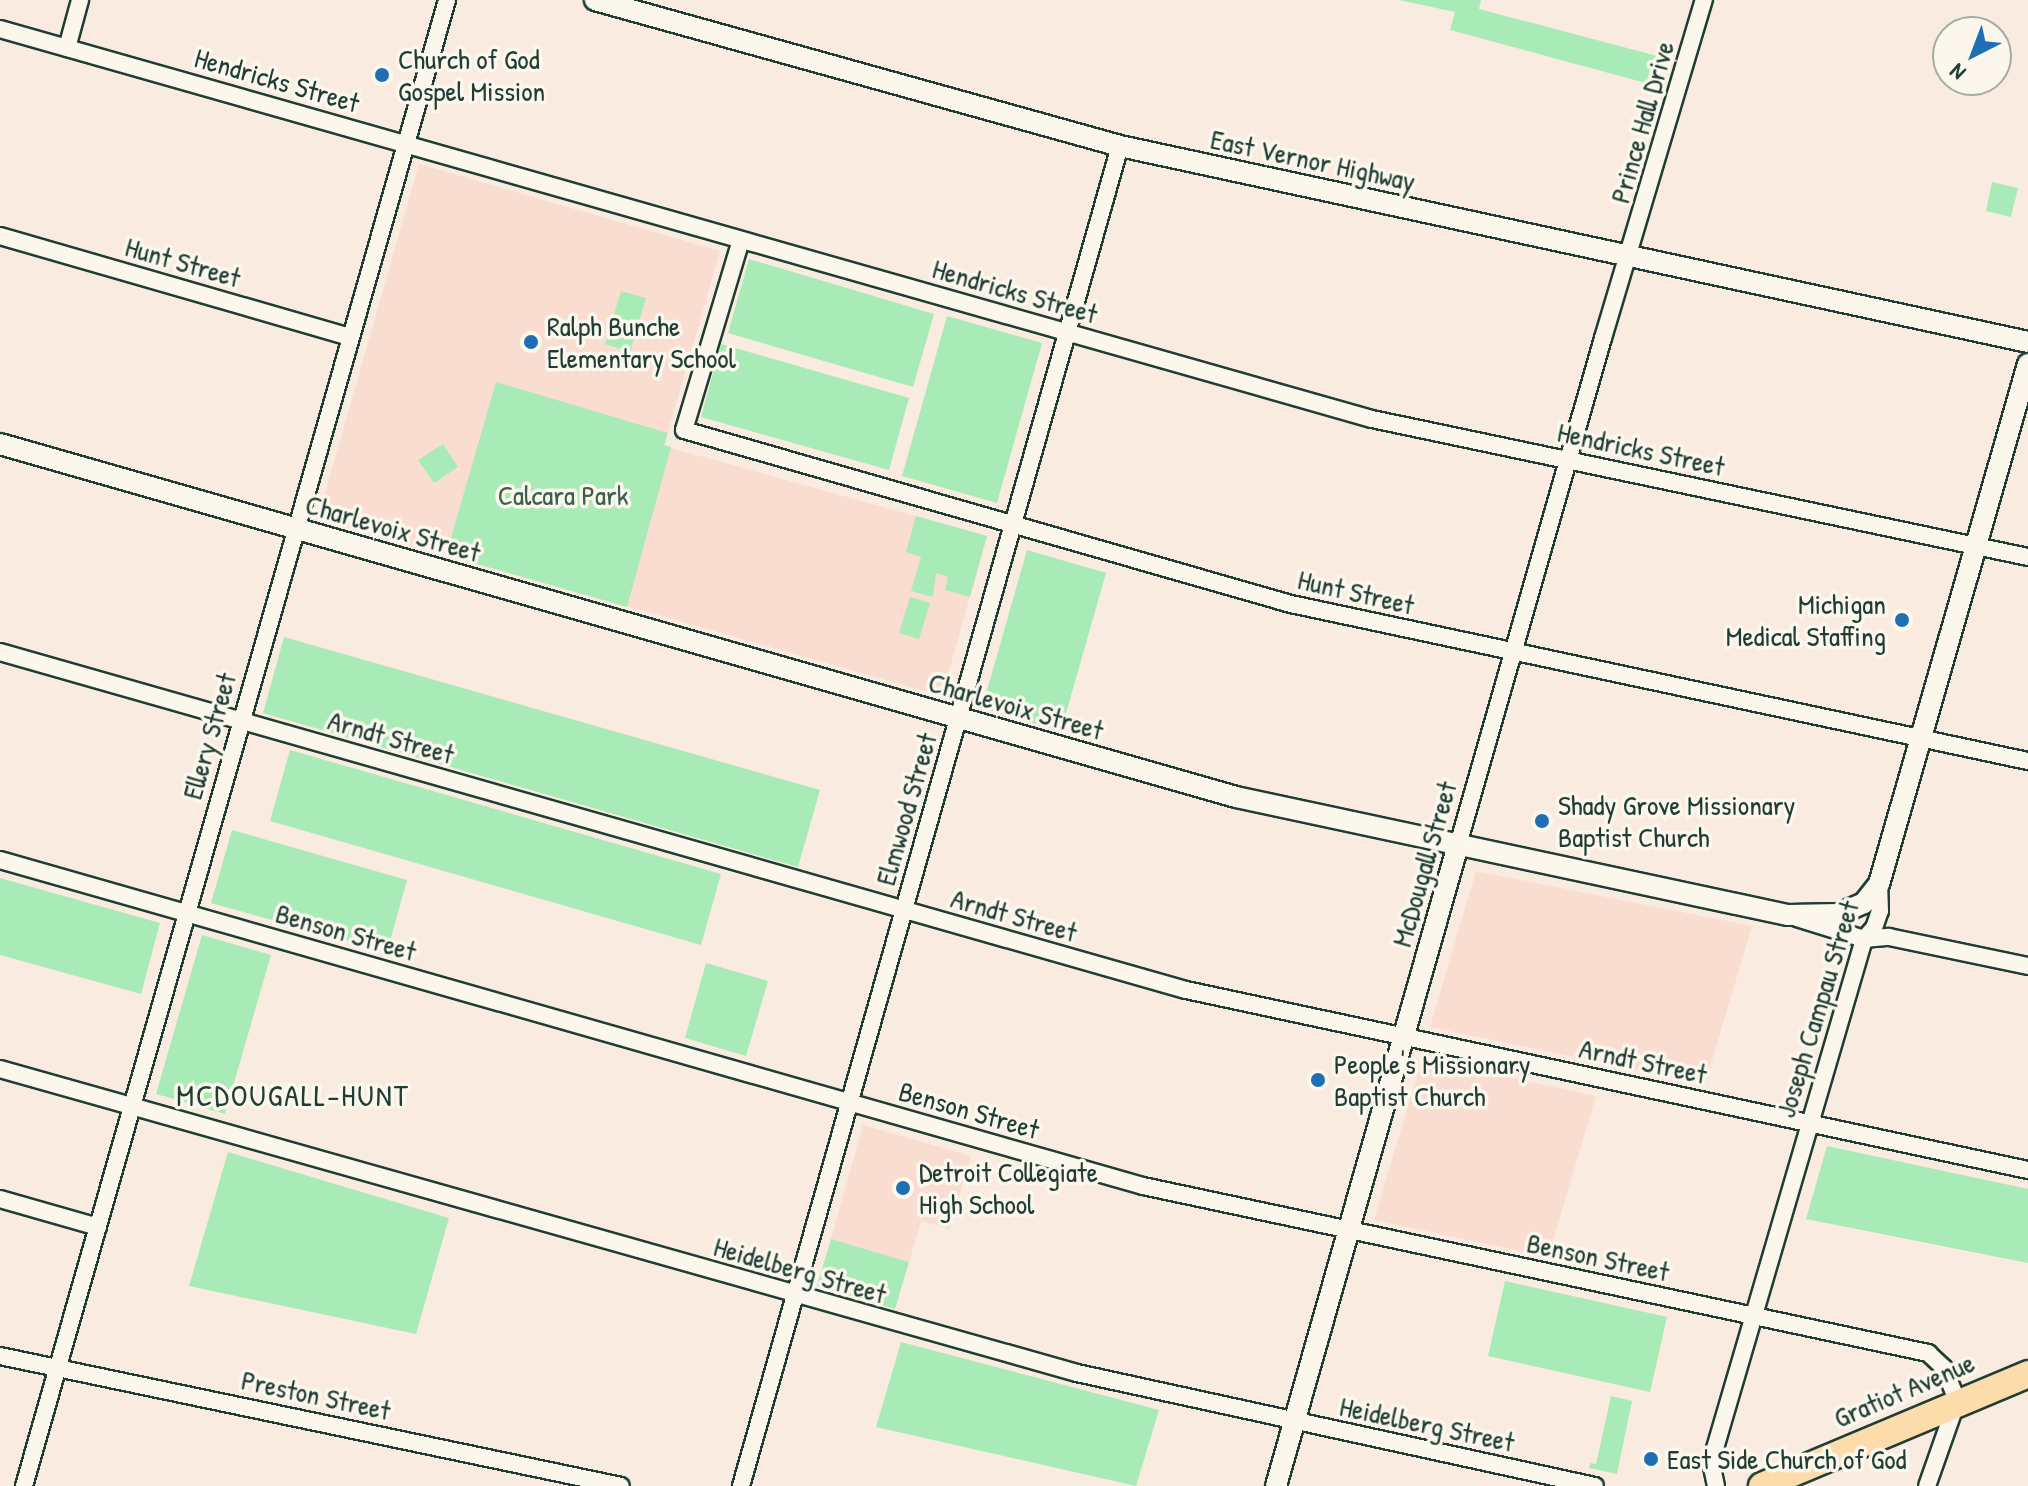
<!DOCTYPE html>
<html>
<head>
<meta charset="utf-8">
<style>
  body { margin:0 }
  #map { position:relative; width:2028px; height:1486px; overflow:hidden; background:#faebe0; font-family:"Patrick Hand",sans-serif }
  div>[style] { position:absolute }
  .built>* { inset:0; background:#f9ddd1 }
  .green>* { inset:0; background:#a8ebb6 }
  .roads { filter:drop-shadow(2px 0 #1f3d34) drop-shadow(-2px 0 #1f3d34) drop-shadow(0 2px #1f3d34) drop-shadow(0 -2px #1f3d34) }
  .minor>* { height:16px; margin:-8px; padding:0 8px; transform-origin:8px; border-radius:8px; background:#fbf7ec }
  .tertiary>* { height:20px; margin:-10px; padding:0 10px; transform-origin:10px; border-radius:10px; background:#fbf7ec }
  .primary>* { height:26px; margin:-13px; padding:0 13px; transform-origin:13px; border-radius:13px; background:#fddcac }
  .dots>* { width:22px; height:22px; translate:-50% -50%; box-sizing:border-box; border:4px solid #fbf7ec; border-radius:50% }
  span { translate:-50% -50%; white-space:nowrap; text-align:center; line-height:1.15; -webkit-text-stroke:7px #fbf7ec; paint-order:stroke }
  .poi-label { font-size:28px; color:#1f3d34 }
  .left { translate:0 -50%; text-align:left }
  .right { translate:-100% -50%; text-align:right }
  .street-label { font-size:28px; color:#1f3d34 }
  .park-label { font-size:28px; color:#3a604e }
  .neighbourhood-label { font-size:30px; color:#1f3d34; letter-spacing:2px }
  .north { position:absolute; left:1932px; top:16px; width:80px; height:80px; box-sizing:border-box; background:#fbf7ec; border:2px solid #a3ada2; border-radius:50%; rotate:222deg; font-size:22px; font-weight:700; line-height:32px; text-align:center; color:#1f3d34 }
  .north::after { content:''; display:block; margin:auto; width:28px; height:36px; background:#1f6fb2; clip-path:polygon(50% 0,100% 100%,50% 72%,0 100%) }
</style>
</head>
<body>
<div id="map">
  <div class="built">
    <i style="clip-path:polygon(419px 164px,720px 251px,664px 446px,987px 536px,942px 696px,318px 518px)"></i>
    <i style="clip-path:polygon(1476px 871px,1752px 926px,1705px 1084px,1430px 1027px)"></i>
    <i style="clip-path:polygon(1422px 1059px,1596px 1096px,1548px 1257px,1374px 1220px)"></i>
    <i style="clip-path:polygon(863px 1125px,971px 1156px,950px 1229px,921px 1221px,909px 1262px,831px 1239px)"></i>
  </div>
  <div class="green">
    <i style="clip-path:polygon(1399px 0,1481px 0,1479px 9px,1661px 57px,1653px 85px,1450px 30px,1455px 12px)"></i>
    <i style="clip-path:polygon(1992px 182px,2018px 188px,2011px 217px,1986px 211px)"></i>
    <i style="clip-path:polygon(749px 259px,934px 314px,913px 387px,728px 333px)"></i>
    <i style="clip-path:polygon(621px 291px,646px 298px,630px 352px,605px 344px)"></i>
    <i style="clip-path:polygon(947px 316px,1042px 343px,997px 503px,902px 476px)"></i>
    <i style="clip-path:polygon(721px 344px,909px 398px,889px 470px,701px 417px)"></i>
    <i style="clip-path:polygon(496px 382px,668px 433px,664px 445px,671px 447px,627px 607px,446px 555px)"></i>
    <i style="clip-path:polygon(443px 444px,458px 467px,434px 483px,418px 460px)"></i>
    <i style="clip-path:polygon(916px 516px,987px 536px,970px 597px,945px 590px,948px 577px,936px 573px,933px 597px,911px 591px,921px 557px,906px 552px)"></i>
    <i style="clip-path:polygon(1027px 550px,1106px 573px,1061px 731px,982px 708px)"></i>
    <i style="clip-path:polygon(910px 597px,930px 603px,919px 639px,899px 633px)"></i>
    <i style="clip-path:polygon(284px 637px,820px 790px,798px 867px,263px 713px)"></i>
    <i style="clip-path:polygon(290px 750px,721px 874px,701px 945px,270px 821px)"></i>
    <i style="clip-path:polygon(232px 830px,407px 880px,387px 952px,211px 903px)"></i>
    <i style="clip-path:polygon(0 878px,160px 923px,141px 994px,0 955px)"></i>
    <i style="clip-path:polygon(202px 935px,271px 955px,225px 1114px,156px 1094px)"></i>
    <i style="clip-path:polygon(706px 963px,768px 981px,746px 1056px,685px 1038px)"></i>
    <i style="clip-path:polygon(1827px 1146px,2028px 1189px,2028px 1263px,1806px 1219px)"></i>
    <i style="clip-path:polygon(228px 1152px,449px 1218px,416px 1334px,189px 1286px)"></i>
    <i style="clip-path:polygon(831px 1239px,909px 1262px,895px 1309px,817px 1286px)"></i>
    <i style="clip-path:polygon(1505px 1281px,1667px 1317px,1650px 1392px,1488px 1356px)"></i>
    <i style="clip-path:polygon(901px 1342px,1159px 1410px,1136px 1486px,876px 1427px)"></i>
    <i style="clip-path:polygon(1611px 1396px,1632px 1401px,1617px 1474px,1589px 1468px,1590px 1463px,1596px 1464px)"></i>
  </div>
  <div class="roads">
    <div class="minor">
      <i style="left:0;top:29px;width:1426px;rotate:15.87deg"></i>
      <i style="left:1372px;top:419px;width:670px;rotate:11.88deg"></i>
      <i style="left:67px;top:48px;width:50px;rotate:-74.8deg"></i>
      <i style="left:0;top:236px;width:365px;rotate:16.1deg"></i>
      <i style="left:741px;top:240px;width:198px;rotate:106.7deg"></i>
      <i style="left:684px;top:430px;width:631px;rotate:16deg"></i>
      <i style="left:1291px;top:604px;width:754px;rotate:12.03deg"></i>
      <i style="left:0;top:652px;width:1233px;rotate:15.91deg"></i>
      <i style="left:1186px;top:990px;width:861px;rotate:12.07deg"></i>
      <i style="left:1458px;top:845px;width:527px;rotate:-74.04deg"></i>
      <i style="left:1603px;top:338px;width:353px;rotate:-73.4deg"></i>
      <i style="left:0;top:860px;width:1189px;rotate:15.92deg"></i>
      <i style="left:1143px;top:1186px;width:803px;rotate:12.01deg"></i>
      <i style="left:1928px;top:1353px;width:22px;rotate:43deg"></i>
      <i style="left:1944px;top:1368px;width:35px;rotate:68deg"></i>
      <i style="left:1957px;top:1401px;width:90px;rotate:109.4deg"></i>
      <i style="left:1797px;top:918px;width:70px;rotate:17.4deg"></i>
      <i style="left:1864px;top:939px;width:25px;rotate:-5deg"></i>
      <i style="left:1889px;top:937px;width:142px;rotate:11.8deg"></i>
      <i style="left:0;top:1069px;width:1119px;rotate:15.76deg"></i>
      <i style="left:1077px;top:1373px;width:530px;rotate:12.31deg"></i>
      <i style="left:0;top:1199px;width:102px;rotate:15.9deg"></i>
      <i style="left:0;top:1356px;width:634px;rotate:11.82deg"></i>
      <i style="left:24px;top:1486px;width:1545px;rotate:-74.11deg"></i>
      <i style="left:741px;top:1486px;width:1393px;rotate:-74.21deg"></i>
      <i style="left:1716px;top:1486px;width:25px;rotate:-102deg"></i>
      <i style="left:1711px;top:1462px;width:545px;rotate:-73.69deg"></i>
      <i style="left:1864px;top:939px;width:15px;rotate:-48deg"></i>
      <i style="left:1874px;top:928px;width:18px;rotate:-71deg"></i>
      <i style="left:1880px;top:911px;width:27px;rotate:-92deg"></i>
    </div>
    <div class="tertiary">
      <i style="left:595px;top:0;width:545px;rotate:15.54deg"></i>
      <i style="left:1120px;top:146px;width:929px;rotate:12.18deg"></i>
      <i style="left:0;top:444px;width:1285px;rotate:15.94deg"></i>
      <i style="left:1236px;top:797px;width:564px;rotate:12.07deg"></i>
      <i style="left:1788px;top:915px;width:51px;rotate:-1.1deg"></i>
      <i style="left:1839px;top:914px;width:27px;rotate:-24deg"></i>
      <i style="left:1864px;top:903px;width:24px;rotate:-52deg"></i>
      <i style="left:1879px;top:884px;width:541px;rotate:-74.01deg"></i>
      <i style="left:1276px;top:1486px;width:666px;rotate:-74.15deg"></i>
    </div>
    <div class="primary">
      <i style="left:1762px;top:1486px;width:289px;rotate:-22.8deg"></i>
    </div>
  </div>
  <div class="dots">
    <i style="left:382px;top:75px;background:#1f6fb2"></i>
    <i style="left:531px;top:342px;background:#1f6fb2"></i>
    <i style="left:1902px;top:620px;background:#1f6fb2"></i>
    <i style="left:1542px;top:821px;background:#1f6fb2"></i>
    <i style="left:1318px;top:1080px;background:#1f6fb2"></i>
    <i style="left:903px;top:1188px;background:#1f6fb2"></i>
    <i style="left:1651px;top:1459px;background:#1f6fb2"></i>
  </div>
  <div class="poi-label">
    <span class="left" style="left:398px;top:75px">Church of God<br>Gospel Mission</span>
    <span class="left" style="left:547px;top:342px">Ralph Bunche<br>Elementary School</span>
    <span class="right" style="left:1886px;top:620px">Michigan<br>Medical Staffing</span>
    <span class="left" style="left:1558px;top:821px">Shady Grove Missionary<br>Baptist Church</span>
    <span class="left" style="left:1334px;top:1080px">People's Missionary<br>Baptist Church</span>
    <span class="left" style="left:919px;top:1188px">Detroit Collegiate<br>High School</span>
    <span class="left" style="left:1667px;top:1459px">East Side Church of God</span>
  </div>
  <div class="street-label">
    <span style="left:277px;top:80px;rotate:16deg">Hendricks Street</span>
    <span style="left:1642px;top:122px;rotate:-74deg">Prince Hall Drive</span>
    <span style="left:1313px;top:160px;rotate:12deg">East Vernor Highway</span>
    <span style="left:183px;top:262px;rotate:16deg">Hunt Street</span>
    <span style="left:1015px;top:291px;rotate:16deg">Hendricks Street</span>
    <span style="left:1641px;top:449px;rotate:12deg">Hendricks Street</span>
    <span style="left:393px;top:528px;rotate:16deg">Charlevoix Street</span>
    <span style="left:1356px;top:592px;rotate:13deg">Hunt Street</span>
    <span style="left:1016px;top:706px;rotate:16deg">Charlevoix Street</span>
    <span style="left:209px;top:736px;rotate:-74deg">Ellery Street</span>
    <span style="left:391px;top:737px;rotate:16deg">Arndt Street</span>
    <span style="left:906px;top:809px;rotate:-74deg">Elmwood Street</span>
    <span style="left:1424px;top:864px;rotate:-74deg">McDougall Street</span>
    <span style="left:1014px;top:915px;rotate:16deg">Arndt Street</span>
    <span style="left:346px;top:932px;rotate:16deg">Benson Street</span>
    <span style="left:1817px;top:1009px;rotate:-73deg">Joseph Campau Street</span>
    <span style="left:1643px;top:1061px;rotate:12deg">Arndt Street</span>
    <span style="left:969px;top:1110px;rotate:16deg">Benson Street</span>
    <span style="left:1598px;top:1257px;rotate:12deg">Benson Street</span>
    <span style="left:800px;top:1270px;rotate:16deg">Heidelberg Street</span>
    <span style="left:1904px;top:1390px;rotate:-23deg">Gratiot Avenue</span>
    <span style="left:316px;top:1395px;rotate:12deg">Preston Street</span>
    <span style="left:1427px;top:1424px;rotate:12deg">Heidelberg Street</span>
  </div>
  <div class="park-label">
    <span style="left:563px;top:495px">Calcara Park</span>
  </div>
  <div class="neighbourhood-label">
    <span style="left:293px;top:1095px">MCDOUGALL-HUNT</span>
  </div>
  <div class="north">N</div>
</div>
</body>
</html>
